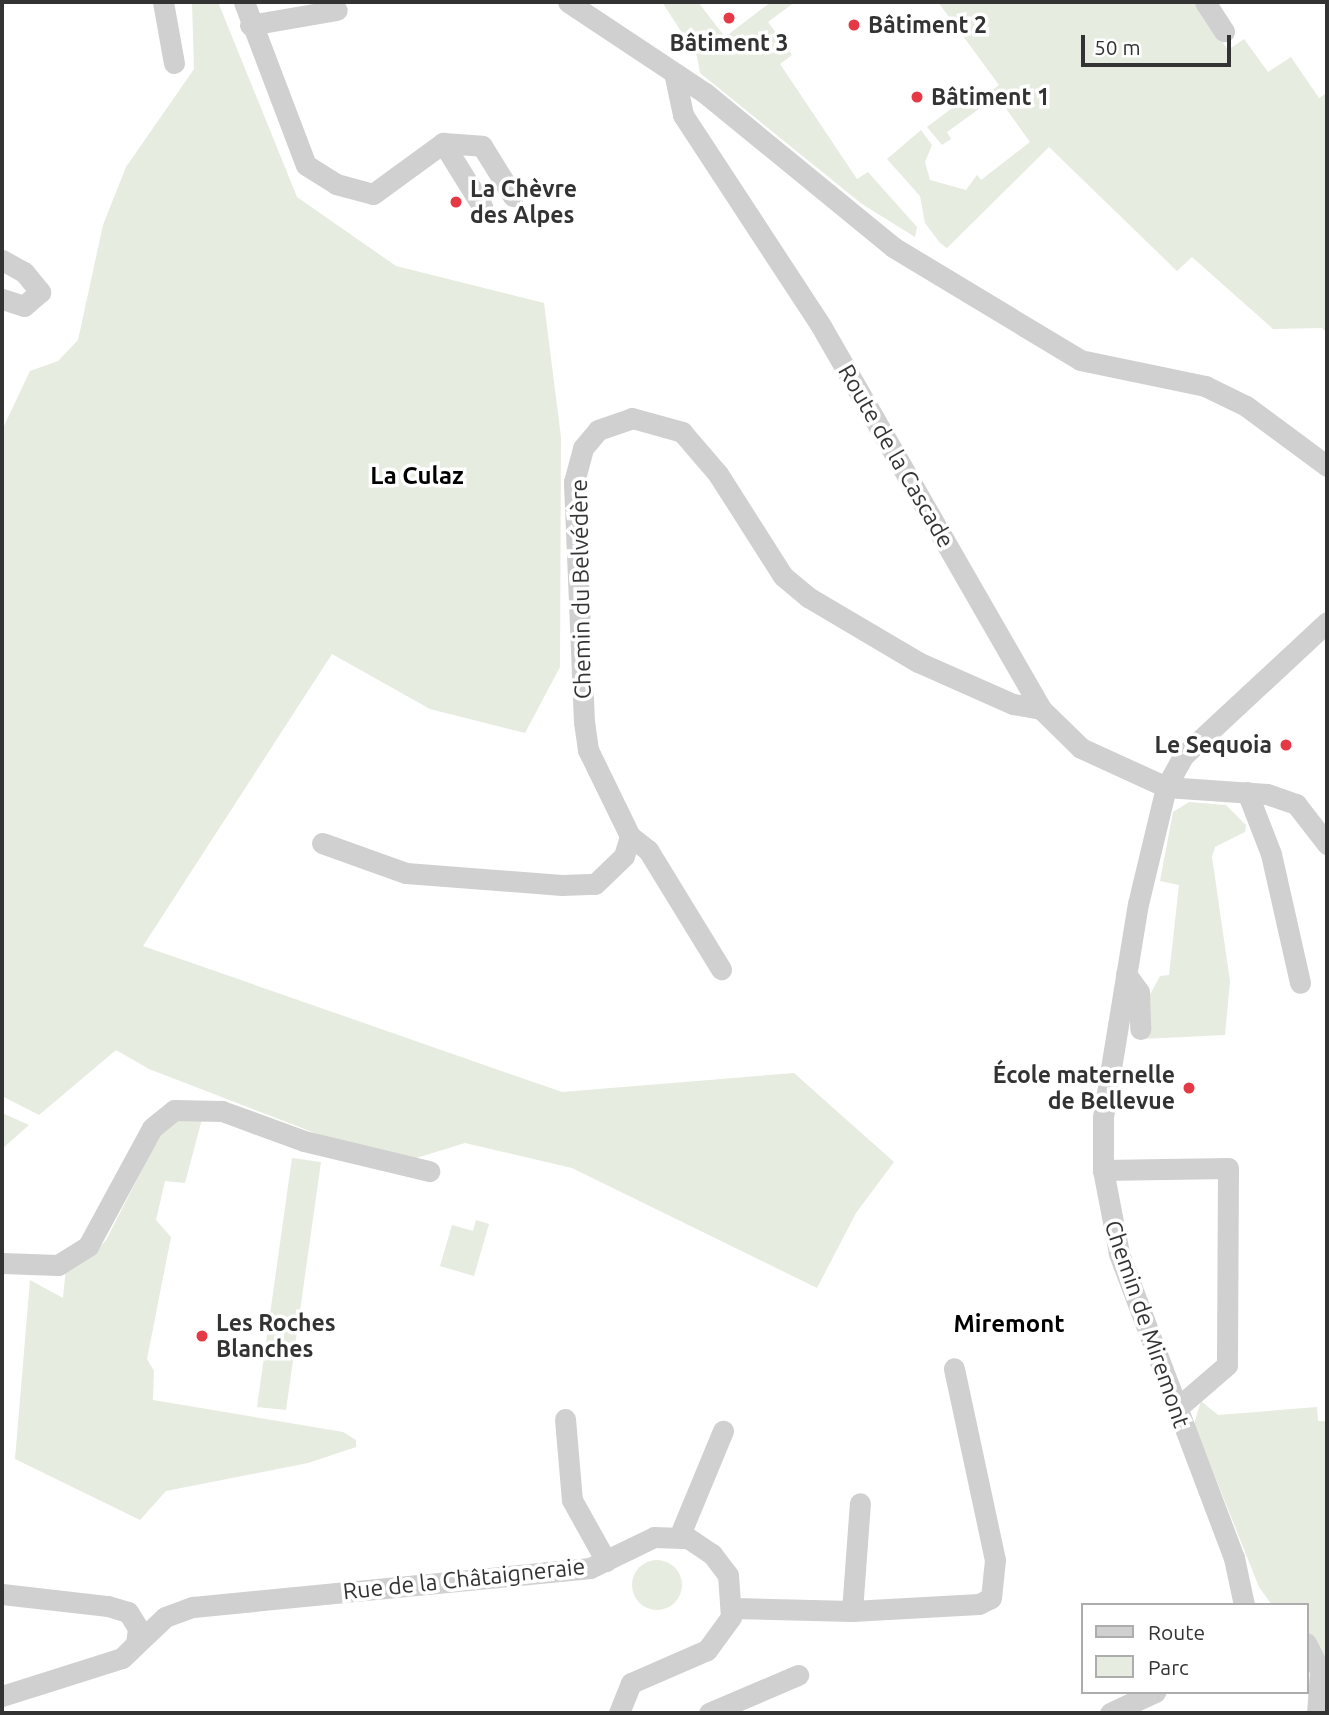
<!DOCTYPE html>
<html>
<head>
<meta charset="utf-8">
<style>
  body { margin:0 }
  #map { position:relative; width:1329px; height:1715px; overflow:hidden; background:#fff; font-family:Ubuntu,sans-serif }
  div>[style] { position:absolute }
  .green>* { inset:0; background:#e6ecdf }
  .round { border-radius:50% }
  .minor>* { height:21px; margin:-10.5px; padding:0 10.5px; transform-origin:10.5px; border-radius:10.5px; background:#d0d0d0 }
  .dots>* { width:19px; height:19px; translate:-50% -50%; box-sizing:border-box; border:4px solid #fff; border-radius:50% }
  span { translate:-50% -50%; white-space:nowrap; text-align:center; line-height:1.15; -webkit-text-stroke:7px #fff; paint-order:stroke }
  .poi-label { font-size:23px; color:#333; font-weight:700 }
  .left { translate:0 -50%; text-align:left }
  .right { translate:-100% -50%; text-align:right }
  .street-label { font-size:23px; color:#333 }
  .neighbourhood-label { font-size:24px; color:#000; font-weight:700 }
  .frame { position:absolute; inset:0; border:4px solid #333; pointer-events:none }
  .legend { position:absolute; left:1081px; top:1603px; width:228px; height:91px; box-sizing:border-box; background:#fff; border:2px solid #adadad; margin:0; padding:9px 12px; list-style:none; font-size:21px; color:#333 }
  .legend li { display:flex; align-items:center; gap:14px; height:35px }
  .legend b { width:35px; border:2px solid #adadad }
  .scale { position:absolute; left:1081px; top:35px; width:150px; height:32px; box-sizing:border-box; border:4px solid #333; border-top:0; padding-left:9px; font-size:21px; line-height:24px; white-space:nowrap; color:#333; -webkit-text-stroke:5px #fff; paint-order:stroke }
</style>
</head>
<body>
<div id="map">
  <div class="green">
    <i style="clip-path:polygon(192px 2px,218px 2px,297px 197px,396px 266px,544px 303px,561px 437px,560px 667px,525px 733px,430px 709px,332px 654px,143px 946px,562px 1092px,794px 1073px,894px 1162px,856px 1213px,817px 1288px,572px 1168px,465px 1143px,413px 1159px,320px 1135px,149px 1069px,116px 1050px,39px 1115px,2px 1096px,2px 430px,30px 371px,58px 361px,78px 340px,103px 225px,126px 167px,194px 69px)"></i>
    <i style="clip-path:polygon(662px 2px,698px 2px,725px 37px,771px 2px,795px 2px,768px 22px,792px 55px,780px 64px,857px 179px,868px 172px,917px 227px,915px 237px,862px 204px,700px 73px,697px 56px)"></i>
    <i style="clip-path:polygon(938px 2px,1195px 2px,1228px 50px,1244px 39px,1268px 72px,1291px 57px,1319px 98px,1327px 93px,1327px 333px,1322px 328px,1273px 329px,1192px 257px,1177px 271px,1049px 147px,947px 248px,940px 243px,925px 223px,920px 196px,887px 159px,921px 130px,932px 145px,925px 162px,930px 180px,966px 190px,977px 175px,981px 180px,1030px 142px,997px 96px,947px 132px,951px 139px,942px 145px,927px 127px,976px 90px,982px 98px,999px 85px)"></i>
    <i style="clip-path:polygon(1189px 802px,1226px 805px,1246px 825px,1245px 832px,1215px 847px,1212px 857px,1230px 981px,1225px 1035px,1142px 1039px,1146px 1002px,1160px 976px,1169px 975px,1179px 885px,1160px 881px,1173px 812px)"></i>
    <i style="clip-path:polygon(2px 1113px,29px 1125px,2px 1149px)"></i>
    <i style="clip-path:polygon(179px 1116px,202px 1119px,185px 1183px,165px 1181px,156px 1220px,171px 1237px,147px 1359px,154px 1371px,153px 1400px,343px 1432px,356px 1440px,356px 1447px,308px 1463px,166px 1491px,140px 1520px,15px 1459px,30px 1280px,63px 1298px,66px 1267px,90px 1258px,106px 1240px,160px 1135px)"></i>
    <i style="clip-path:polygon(292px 1158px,321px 1162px,286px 1410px,257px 1407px)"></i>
    <i style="clip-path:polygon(476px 1220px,489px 1224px,474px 1276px,440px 1266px,452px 1225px,473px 1231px)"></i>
    <i style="clip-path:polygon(1201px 1401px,1218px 1415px,1317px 1407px,1318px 1421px,1327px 1421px,1327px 1713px,1306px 1635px,1306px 1605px,1272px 1605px,1259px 1587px,1194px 1424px)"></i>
    <i class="round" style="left:632px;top:1560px;width:50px;height:50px"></i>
  </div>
  <div class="minor">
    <i style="left:163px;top:2px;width:62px;rotate:79.8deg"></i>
    <i style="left:244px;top:2px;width:174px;rotate:69.2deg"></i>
    <i style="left:306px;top:165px;width:36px;rotate:32deg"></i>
    <i style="left:336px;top:184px;width:38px;rotate:15deg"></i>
    <i style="left:373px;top:194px;width:87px;rotate:-36.1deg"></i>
    <i style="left:443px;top:143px;width:39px;rotate:4deg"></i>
    <i style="left:482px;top:146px;width:59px;rotate:58.2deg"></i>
    <i style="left:568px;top:2px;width:164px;rotate:33.6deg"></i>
    <i style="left:705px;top:93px;width:243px;rotate:39.3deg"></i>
    <i style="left:893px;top:247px;width:218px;rotate:31.1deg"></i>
    <i style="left:1080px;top:360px;width:128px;rotate:11.7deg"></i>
    <i style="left:1205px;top:386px;width:46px;rotate:26deg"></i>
    <i style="left:1246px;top:406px;width:101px;rotate:36.5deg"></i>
    <i style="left:1205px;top:2px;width:35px;rotate:57deg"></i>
    <i style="left:250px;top:25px;width:88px;rotate:-9.8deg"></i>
    <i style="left:675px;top:77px;width:39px;rotate:78deg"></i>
    <i style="left:683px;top:115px;width:252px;rotate:56.8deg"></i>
    <i style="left:821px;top:326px;width:442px;rotate:60.1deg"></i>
    <i style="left:1041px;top:709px;width:56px;rotate:44.3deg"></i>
    <i style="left:1081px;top:748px;width:94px;rotate:24.6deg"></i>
    <i style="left:1166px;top:787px;width:101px;rotate:4deg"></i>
    <i style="left:1267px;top:794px;width:31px;rotate:19deg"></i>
    <i style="left:1296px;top:804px;width:51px;rotate:52.2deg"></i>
    <i style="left:443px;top:143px;width:74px;rotate:58.2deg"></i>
    <i style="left:2px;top:260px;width:25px;rotate:29deg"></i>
    <i style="left:24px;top:272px;width:26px;rotate:51deg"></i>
    <i style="left:40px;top:292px;width:21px;rotate:139deg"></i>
    <i style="left:24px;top:306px;width:23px;rotate:-162deg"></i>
    <i style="left:1247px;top:792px;width:66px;rotate:68.8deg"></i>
    <i style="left:1271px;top:854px;width:132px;rotate:77.3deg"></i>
    <i style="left:630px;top:836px;width:23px;rotate:38deg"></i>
    <i style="left:648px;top:850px;width:140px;rotate:58.5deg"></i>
    <i style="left:322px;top:843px;width:89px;rotate:19.7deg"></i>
    <i style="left:406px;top:873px;width:156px;rotate:4.4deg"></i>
    <i style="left:562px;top:885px;width:33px;rotate:-2deg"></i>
    <i style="left:595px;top:884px;width:40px;rotate:-44deg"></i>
    <i style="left:624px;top:856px;width:21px;rotate:-73deg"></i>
    <i style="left:630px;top:836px;width:96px;rotate:-116deg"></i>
    <i style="left:588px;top:750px;width:28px;rotate:-98deg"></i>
    <i style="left:584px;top:722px;width:240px;rotate:-92.4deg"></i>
    <i style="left:574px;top:482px;width:35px;rotate:-75deg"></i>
    <i style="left:583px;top:448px;width:23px;rotate:-50deg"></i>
    <i style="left:598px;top:430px;width:36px;rotate:-19deg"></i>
    <i style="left:632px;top:418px;width:52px;rotate:15.6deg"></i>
    <i style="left:682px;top:432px;width:55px;rotate:49.4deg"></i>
    <i style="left:718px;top:474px;width:121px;rotate:57.5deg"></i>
    <i style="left:783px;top:576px;width:33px;rotate:40deg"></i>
    <i style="left:808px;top:597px;width:128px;rotate:30.6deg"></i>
    <i style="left:918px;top:662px;width:104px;rotate:23.9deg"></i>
    <i style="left:1013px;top:704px;width:28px;rotate:10deg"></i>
    <i style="left:1126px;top:974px;width:22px;rotate:54deg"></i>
    <i style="left:1139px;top:992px;width:37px;rotate:88deg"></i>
    <i style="left:1103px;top:1170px;width:125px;rotate:-0.9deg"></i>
    <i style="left:1228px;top:1168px;width:197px;rotate:90.3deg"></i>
    <i style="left:1227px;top:1365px;width:67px;rotate:139.2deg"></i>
    <i style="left:2px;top:1263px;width:56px;rotate:2deg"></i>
    <i style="left:58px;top:1265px;width:36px;rotate:-32deg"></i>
    <i style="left:88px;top:1246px;width:134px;rotate:-61.5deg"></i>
    <i style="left:152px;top:1128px;width:28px;rotate:-39deg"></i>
    <i style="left:174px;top:1110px;width:48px;rotate:1.2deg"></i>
    <i style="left:222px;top:1111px;width:87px;rotate:20.1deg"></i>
    <i style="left:304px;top:1141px;width:129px;rotate:13.5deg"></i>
    <i style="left:565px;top:1419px;width:81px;rotate:85.1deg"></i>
    <i style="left:572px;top:1500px;width:70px;rotate:60.9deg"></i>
    <i style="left:679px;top:1537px;width:115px;rotate:-67.5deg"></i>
    <i style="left:2px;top:1594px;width:107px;rotate:6.5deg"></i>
    <i style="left:108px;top:1606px;width:21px;rotate:17deg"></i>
    <i style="left:128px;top:1612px;width:19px;rotate:58deg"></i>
    <i style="left:138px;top:1628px;width:16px;rotate:97deg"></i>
    <i style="left:136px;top:1644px;width:20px;rotate:135deg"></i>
    <i style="left:122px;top:1658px;width:126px;rotate:162.4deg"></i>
    <i style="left:1244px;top:1605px;width:48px;rotate:-102deg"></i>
    <i style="left:1234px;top:1558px;width:326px;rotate:-110.7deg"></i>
    <i style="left:1119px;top:1253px;width:85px;rotate:-100.9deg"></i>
    <i style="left:1103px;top:1170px;width:53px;rotate:-90deg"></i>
    <i style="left:1103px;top:1117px;width:216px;rotate:-80.7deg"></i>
    <i style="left:1138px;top:904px;width:120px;rotate:-76.5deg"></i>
    <i style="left:1166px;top:787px;width:37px;rotate:-61deg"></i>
    <i style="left:1184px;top:755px;width:195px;rotate:-42.9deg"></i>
    <i style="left:734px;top:1608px;width:118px;rotate:1.5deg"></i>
    <i style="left:852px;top:1611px;width:127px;rotate:-3.2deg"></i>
    <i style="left:979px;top:1604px;width:13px;rotate:-27deg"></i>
    <i style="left:991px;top:1598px;width:38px;rotate:-84deg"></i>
    <i style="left:995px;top:1560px;width:196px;rotate:-102.1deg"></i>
    <i style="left:852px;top:1611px;width:108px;rotate:-85.8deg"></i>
    <i style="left:1306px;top:1643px;width:31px;rotate:63deg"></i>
    <i style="left:1320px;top:1671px;width:42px;rotate:94.1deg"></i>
    <i style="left:122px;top:1658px;width:59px;rotate:-43.6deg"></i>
    <i style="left:165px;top:1617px;width:30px;rotate:-20deg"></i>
    <i style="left:193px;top:1607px;width:399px;rotate:-5.6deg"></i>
    <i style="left:590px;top:1568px;width:71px;rotate:-25.8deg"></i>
    <i style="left:654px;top:1537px;width:34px;rotate:2deg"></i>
    <i style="left:688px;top:1538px;width:29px;rotate:34deg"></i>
    <i style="left:712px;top:1554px;width:26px;rotate:53deg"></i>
    <i style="left:728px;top:1575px;width:42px;rotate:85.9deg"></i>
    <i style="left:731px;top:1617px;width:41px;rotate:126deg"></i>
    <i style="left:707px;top:1650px;width:83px;rotate:156.5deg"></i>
    <i style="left:631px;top:1683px;width:32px;rotate:112deg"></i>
    <i style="left:709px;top:1713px;width:97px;rotate:-23.1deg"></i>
    <i style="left:1110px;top:1713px;width:50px;rotate:-25deg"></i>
  </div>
  <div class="dots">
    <i style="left:729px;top:18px;background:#e63946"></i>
    <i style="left:854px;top:25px;background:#e63946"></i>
    <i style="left:917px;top:97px;background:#e63946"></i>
    <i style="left:456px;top:202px;background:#e63946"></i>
    <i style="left:1286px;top:745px;background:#e63946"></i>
    <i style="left:1189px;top:1088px;background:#e63946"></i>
    <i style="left:202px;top:1336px;background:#e63946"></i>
  </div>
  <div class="poi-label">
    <span class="left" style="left:868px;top:25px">Bâtiment 2</span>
    <span style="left:729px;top:43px">Bâtiment 3</span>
    <span class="left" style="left:931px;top:97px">Bâtiment 1</span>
    <span class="left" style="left:470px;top:202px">La Chèvre<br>des Alpes</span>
    <span class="right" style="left:1272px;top:745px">Le Sequoia</span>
    <span class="right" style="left:1175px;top:1088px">École maternelle<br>de Bellevue</span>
    <span class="left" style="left:216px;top:1336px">Les Roches<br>Blanches</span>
  </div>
  <div class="street-label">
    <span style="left:896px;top:456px;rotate:60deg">Route de la Cascade</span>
    <span style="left:581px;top:589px;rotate:-91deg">Chemin du Belvédère</span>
    <span style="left:1147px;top:1324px;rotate:71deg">Chemin de Miremont</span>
    <span style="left:464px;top:1579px;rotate:-6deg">Rue de la Châtaigneraie</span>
  </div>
  <div class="neighbourhood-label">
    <span style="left:417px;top:476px">La Culaz</span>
    <span style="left:1009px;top:1324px">Miremont</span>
  </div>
  <div class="frame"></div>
  <ul class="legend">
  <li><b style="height:9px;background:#d0d0d0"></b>Route</li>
  <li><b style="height:19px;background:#e6ecdf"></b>Parc</li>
  </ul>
  <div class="scale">50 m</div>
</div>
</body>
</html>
